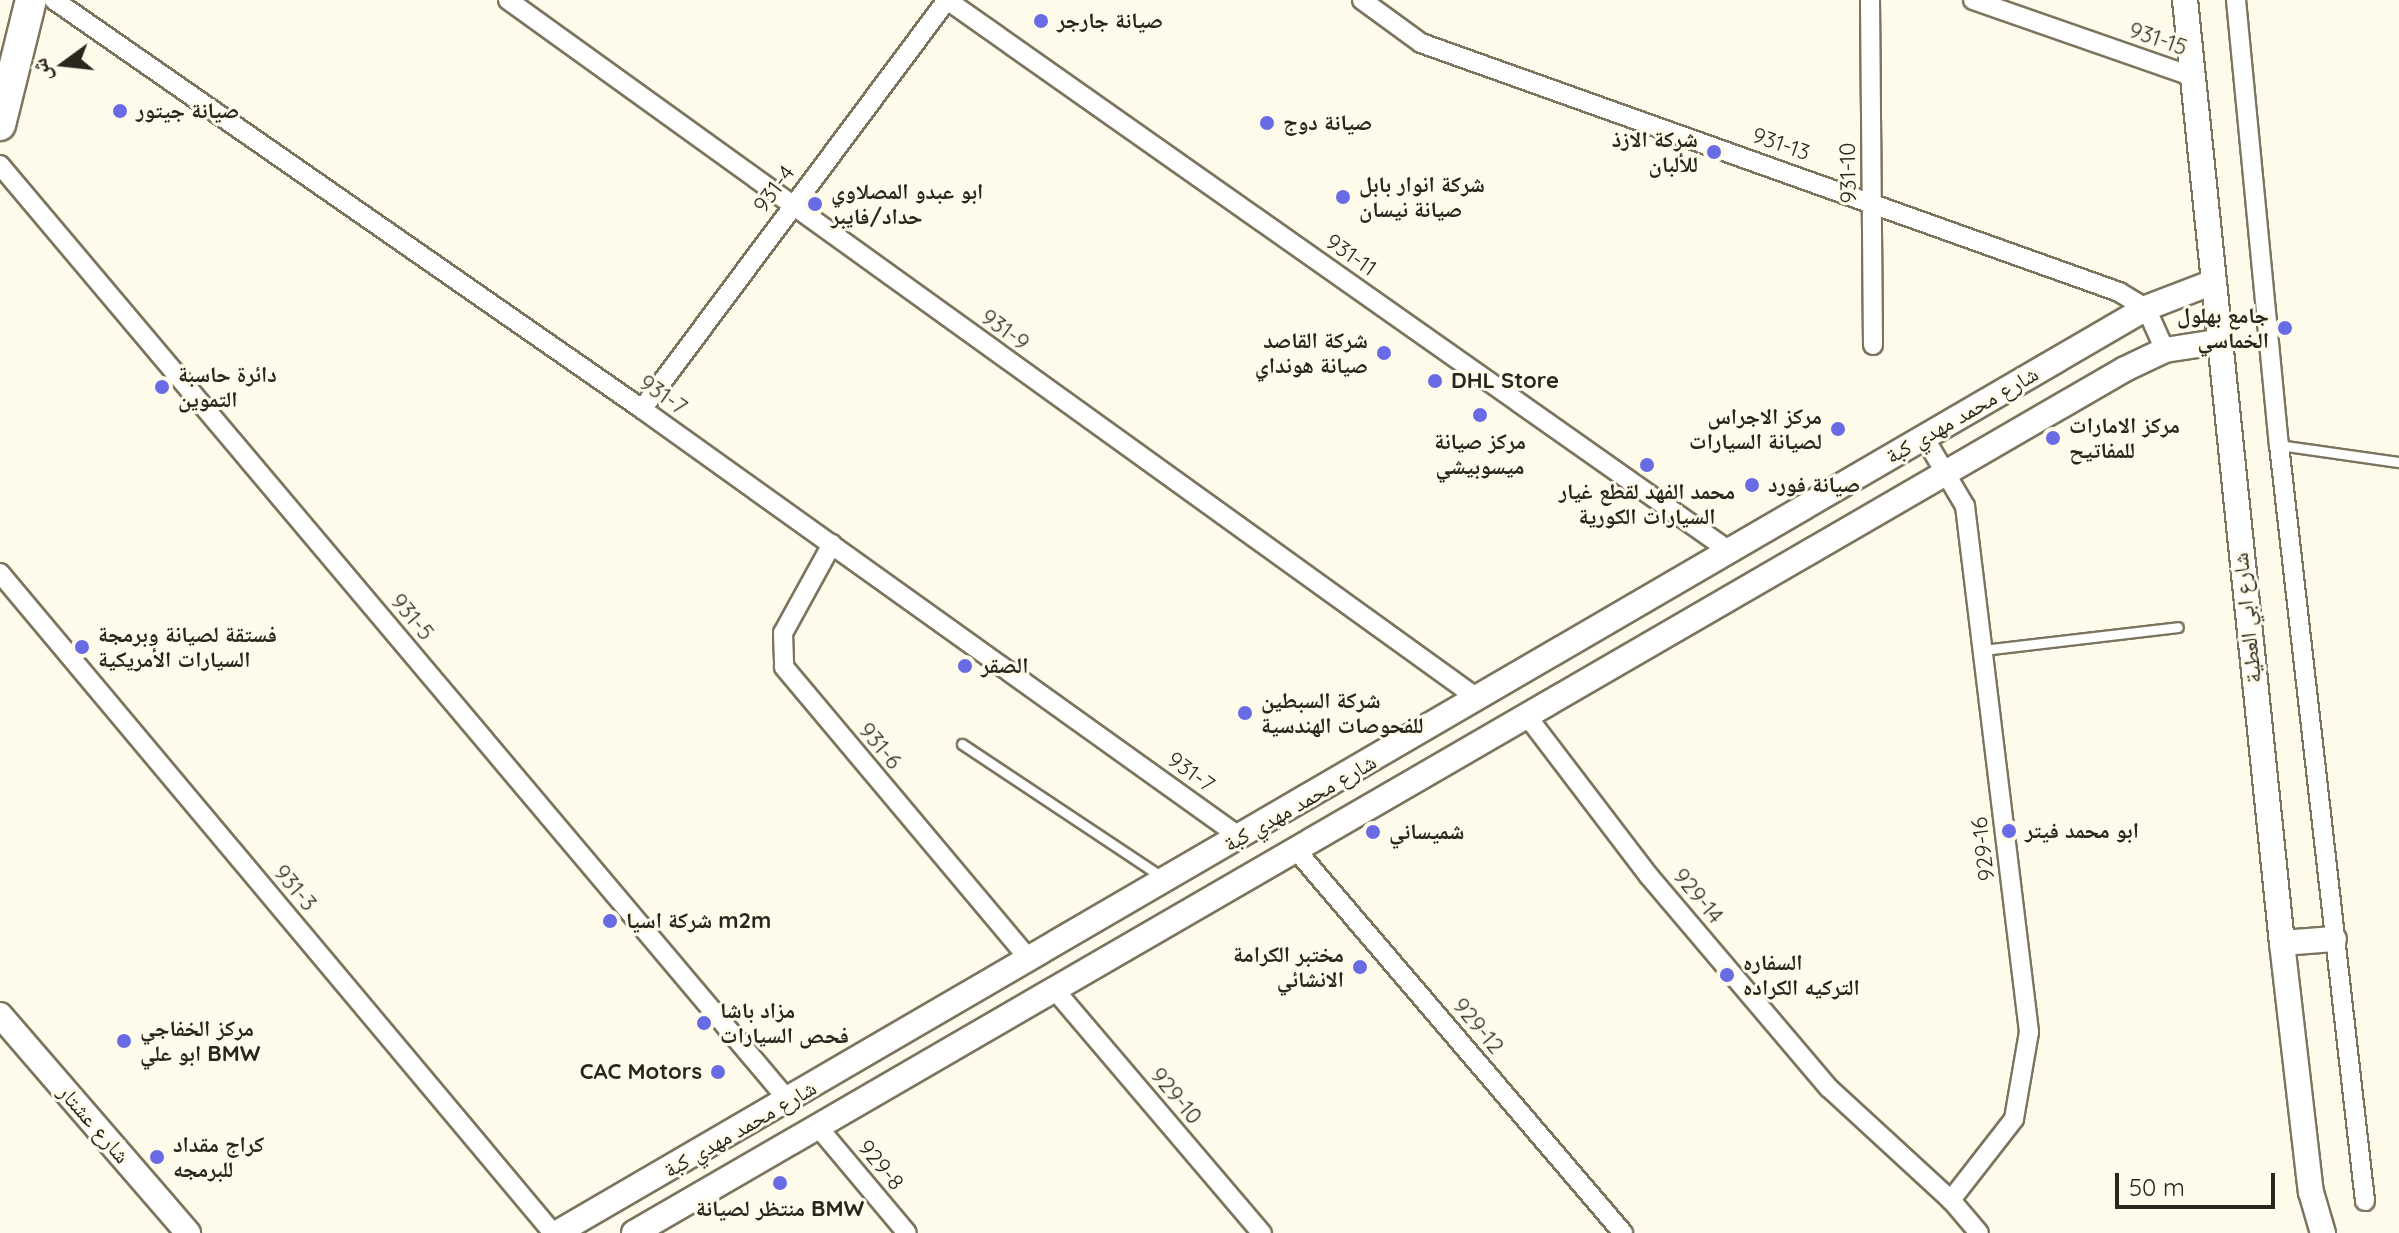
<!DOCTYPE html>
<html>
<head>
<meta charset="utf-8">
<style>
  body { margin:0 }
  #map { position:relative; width:2399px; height:1233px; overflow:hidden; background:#fffbeb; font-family:Quicksand,"Noto Naskh Arabic",sans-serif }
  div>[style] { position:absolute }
  .roads { filter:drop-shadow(2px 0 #7c755e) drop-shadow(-2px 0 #7c755e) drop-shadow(0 2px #7c755e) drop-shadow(0 -2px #7c755e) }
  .service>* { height:9px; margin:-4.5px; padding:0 4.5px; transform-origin:4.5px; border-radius:4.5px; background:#fff }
  .minor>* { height:18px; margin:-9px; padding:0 9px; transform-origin:9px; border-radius:9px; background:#fff }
  .tertiary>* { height:24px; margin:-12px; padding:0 12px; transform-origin:12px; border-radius:12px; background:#fff }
  .primary>* { height:30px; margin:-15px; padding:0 15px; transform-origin:15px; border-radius:15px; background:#fff }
  .dots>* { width:22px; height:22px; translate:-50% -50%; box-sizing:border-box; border:4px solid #fffbeb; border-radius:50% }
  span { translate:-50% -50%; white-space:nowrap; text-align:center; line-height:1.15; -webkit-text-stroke:6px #fffbeb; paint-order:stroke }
  .poi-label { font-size:22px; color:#29271d; font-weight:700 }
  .left { translate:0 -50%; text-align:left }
  .right { translate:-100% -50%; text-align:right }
  .street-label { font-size:22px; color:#29271d }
  .north { position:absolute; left:24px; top:24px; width:80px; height:80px; -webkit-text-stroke:6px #fffbeb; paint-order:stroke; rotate:255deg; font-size:22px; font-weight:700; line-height:32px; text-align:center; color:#29271d }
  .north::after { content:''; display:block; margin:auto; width:28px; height:36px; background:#29271d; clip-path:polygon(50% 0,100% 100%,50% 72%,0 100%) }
  .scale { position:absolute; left:2115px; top:1173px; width:160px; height:36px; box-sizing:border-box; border:4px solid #29271d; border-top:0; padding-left:10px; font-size:24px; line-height:28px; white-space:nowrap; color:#29271d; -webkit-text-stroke:6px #fffbeb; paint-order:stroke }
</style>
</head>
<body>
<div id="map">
  <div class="roads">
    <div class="service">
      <i style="left:2279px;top:445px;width:121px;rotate:8.1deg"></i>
      <i style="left:1983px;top:650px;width:196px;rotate:-6.7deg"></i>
      <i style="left:962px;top:744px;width:242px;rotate:33.6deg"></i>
    </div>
    <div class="minor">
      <i style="left:54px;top:0;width:716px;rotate:34.82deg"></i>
      <i style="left:642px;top:409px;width:735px;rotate:35.59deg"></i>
      <i style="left:508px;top:0;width:1193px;rotate:35.76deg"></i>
      <i style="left:947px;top:0;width:955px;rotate:35.15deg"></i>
      <i style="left:1362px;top:0;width:73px;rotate:36.1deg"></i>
      <i style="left:1421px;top:43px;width:741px;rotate:19.63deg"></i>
      <i style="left:2119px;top:292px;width:31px;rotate:31deg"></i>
      <i style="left:2146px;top:308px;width:46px;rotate:65.7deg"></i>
      <i style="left:1870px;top:0;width:345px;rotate:89.5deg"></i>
      <i style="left:1973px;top:0;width:231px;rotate:19.2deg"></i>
      <i style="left:2236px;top:0;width:447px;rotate:84.5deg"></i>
      <i style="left:2279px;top:445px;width:761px;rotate:83.51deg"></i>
      <i style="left:0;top:165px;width:1223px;rotate:49.88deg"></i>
      <i style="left:642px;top:409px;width:510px;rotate:-53.29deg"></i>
      <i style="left:1924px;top:437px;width:80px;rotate:59.3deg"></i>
      <i style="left:1965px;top:506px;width:530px;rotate:83.06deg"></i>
      <i style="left:2029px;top:1032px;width:88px;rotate:99.8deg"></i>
      <i style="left:2014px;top:1119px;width:103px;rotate:127.9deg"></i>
      <i style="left:832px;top:544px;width:102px;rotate:118.8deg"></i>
      <i style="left:783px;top:633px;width:34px;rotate:88deg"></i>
      <i style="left:784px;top:667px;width:381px;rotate:50deg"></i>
      <i style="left:0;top:573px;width:861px;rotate:50.04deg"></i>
      <i style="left:1527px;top:716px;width:201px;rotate:52.7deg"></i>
      <i style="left:1649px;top:876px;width:278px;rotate:49.7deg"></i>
      <i style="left:1829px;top:1088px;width:166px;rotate:42.6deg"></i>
      <i style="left:1951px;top:1200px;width:43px;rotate:49.7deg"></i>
      <i style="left:1296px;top:850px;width:504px;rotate:49.51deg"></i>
      <i style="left:1054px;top:989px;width:321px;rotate:49.6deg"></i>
      <i style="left:818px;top:1127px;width:138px;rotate:50deg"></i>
    </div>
    <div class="tertiary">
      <i style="left:2185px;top:0;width:948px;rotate:84.13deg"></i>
      <i style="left:2282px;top:943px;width:251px;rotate:83.4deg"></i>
      <i style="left:2311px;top:1192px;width:43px;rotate:73.7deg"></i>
      <i style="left:2282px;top:943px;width:52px;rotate:-4.4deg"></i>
      <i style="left:0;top:1015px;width:288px;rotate:49.2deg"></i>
      <i style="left:557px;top:1233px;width:1839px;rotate:-30.2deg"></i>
      <i style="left:2146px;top:308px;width:70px;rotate:-21deg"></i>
      <i style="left:634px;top:1233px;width:1723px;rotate:-30.09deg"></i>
      <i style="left:2125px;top:369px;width:44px;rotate:-25.4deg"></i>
      <i style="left:2165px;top:350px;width:53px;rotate:-8.7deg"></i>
    </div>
    <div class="primary">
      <i style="left:0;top:125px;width:129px;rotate:-76.1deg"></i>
    </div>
  </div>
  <div class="dots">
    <i style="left:1041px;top:21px;background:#696be5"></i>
    <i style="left:120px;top:111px;background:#696be5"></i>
    <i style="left:1267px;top:123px;background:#696be5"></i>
    <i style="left:1714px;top:152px;background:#696be5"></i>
    <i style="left:1343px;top:197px;background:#696be5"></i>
    <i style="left:815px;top:204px;background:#696be5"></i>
    <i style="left:2285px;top:328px;background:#696be5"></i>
    <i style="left:1384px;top:353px;background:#696be5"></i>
    <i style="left:1435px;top:381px;background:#696be5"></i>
    <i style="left:162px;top:387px;background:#696be5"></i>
    <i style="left:1480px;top:415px;background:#696be5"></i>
    <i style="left:1838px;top:429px;background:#696be5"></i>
    <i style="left:2053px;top:438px;background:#696be5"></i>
    <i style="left:1647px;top:465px;background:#696be5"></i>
    <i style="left:1752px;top:485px;background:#696be5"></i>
    <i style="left:82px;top:647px;background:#696be5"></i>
    <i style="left:965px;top:666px;background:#696be5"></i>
    <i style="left:1245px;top:713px;background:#696be5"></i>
    <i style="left:2009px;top:831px;background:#696be5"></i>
    <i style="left:1373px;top:832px;background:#696be5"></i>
    <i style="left:610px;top:921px;background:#696be5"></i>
    <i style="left:1360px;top:967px;background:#696be5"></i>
    <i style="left:1727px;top:975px;background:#696be5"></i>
    <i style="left:704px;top:1023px;background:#696be5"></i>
    <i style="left:124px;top:1041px;background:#696be5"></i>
    <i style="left:718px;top:1072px;background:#696be5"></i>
    <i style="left:157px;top:1157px;background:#696be5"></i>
    <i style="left:780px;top:1183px;background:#696be5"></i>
  </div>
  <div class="poi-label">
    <span class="left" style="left:1057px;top:21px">صيانة جارجر</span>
    <span class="left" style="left:136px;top:111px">صيانة جيتور</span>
    <span class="left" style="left:1283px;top:123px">صيانة دوج</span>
    <span class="right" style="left:1698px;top:152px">شركة الازذ<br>للألبان</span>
    <span class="left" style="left:1359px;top:197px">شركة انوار بابل<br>صيانة نيسان</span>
    <span class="left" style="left:831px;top:204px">ابو عبدو المصلاوي<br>حداد/فايبر</span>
    <span class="right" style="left:2269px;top:328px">جامع بهلول<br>الخماسي</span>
    <span class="right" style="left:1368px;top:353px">شركة القاصد<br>صيانة هونداي</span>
    <span class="left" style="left:178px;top:387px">دائرة حاسبة<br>التموين</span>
    <span class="left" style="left:1451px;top:381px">DHL Store</span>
    <span class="right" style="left:1822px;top:429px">مركز الاجراس<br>لصيانة السيارات</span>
    <span class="left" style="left:2069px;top:438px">مركز الامارات<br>للمفاتيح</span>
    <span style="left:1480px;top:454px">مركز صيانة<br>ميسوبيشي</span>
    <span class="left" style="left:1768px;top:485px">صيانة فورد</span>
    <span style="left:1647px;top:504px">محمد الفهد لقطع غيار<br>السيارات الكورية</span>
    <span class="left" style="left:98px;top:647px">فستقة لصيانة وبرمجة<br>السيارات الأمريكية</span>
    <span class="left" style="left:981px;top:666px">الصقر</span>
    <span class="left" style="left:1261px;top:713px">شركة السبطين<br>للفحوصات الهندسية</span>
    <span class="left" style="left:2025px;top:831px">ابو محمد فيتر</span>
    <span class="left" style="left:1389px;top:832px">شميساني</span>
    <span class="left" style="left:626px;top:921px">شركة اسيا m2m</span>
    <span class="right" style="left:1344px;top:967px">مختبر الكرامة<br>الانشائي</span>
    <span class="left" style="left:1743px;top:975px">السفاره<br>التركيه الكراده</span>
    <span class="left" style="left:720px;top:1023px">مزاد باشا<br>فحص السيارات</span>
    <span class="left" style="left:140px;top:1041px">مركز الخفاجي<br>ابو علي BMW</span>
    <span class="right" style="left:702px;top:1072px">CAC Motors</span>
    <span class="left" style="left:173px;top:1157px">كراج مقداد<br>للبرمجه</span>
    <span style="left:780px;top:1209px">منتظر لصيانة BMW</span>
  </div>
  <div class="street-label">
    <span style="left:2158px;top:39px;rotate:19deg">931-15</span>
    <span style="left:1781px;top:144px;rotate:19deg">931-13</span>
    <span style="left:1848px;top:173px;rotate:-91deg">931-10</span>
    <span style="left:774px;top:189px;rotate:-53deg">931-4</span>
    <span style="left:1351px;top:255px;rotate:35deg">931-11</span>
    <span style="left:1005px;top:330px;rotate:36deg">931-9</span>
    <span style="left:663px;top:395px;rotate:35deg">931-7</span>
    <span style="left:1962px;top:415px;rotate:-30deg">شارع محمد مهدي كبة</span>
    <span style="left:412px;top:617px;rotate:50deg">931-5</span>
    <span style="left:2247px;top:618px;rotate:-96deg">شارع ابي العطية</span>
    <span style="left:880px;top:746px;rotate:50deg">931-6</span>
    <span style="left:1191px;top:772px;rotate:36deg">931-7</span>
    <span style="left:1300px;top:803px;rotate:-30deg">شارع محمد مهدي كبة</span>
    <span style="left:1983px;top:849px;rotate:-97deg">929-16</span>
    <span style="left:295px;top:888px;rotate:50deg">931-3</span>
    <span style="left:1698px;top:896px;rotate:50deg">929-14</span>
    <span style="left:1478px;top:1026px;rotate:50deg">929-12</span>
    <span style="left:1176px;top:1096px;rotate:50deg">929-10</span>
    <span style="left:94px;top:1124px;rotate:49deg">شارع عشتار</span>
    <span style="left:740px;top:1129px;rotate:-30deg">شارع محمد مهدي كبة</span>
    <span style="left:881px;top:1165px;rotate:50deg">929-8</span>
  </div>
  <div class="north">ش</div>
  <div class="scale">50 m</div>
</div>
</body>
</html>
